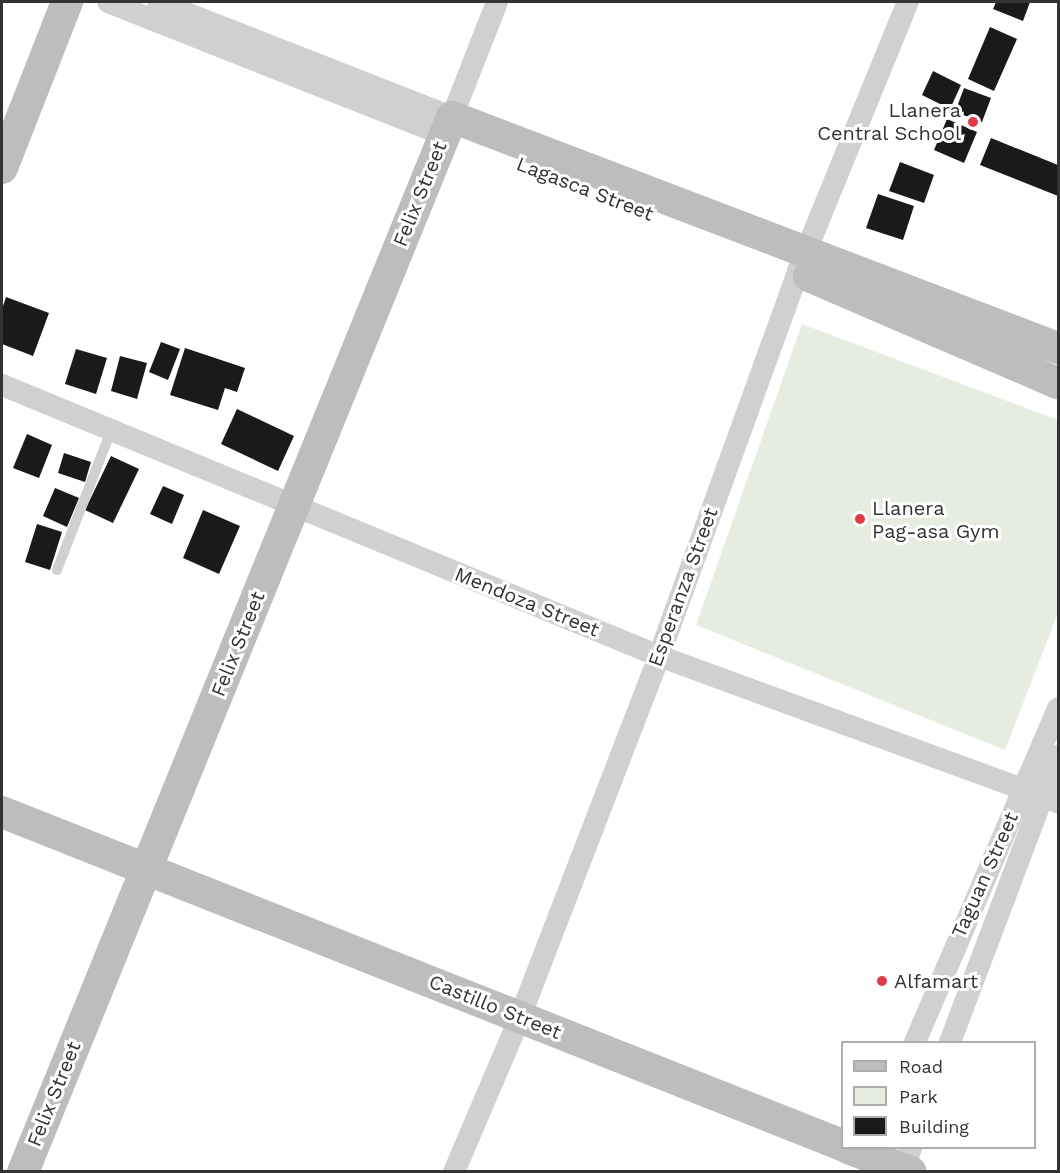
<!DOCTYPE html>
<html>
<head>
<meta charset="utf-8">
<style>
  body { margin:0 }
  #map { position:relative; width:1060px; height:1173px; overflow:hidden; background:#fff; font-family:"Work Sans",sans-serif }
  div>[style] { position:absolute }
  .green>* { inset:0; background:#e6ecdf }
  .building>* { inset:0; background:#1a1a1a }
  .lane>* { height:10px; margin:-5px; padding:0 5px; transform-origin:5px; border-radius:5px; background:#d0d0d0 }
  .street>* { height:22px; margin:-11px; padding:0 11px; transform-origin:11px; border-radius:11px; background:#d0d0d0 }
  .secondary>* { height:32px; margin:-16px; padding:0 16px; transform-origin:16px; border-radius:16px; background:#bdbdbd }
  .dots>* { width:16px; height:16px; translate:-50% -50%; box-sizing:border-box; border:3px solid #fff; border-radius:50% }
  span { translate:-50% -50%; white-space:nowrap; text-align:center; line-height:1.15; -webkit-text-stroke:6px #fff; paint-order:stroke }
  .poi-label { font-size:20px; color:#333 }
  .right { translate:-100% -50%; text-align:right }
  .left { translate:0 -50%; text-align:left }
  .street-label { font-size:20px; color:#333 }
  .frame { position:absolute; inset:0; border:3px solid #333; pointer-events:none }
  .legend { position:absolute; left:841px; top:1041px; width:195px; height:108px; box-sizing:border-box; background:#fff; border:2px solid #adadad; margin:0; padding:8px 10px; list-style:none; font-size:18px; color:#333 }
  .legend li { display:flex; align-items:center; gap:12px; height:30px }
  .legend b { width:30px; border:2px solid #adadad }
</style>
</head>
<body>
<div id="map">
  <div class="green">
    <i style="clip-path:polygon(802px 324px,1058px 420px,1058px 613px,1005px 750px,696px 625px)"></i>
  </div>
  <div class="building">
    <i style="clip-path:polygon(996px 2px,1030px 2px,1023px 21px,993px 9px)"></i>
    <i style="clip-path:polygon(990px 27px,1017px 39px,994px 91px,968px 79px)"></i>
    <i style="clip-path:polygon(933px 71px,961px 85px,950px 109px,922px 95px)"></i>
    <i style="clip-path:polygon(964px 88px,991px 98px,982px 122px,955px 112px)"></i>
    <i style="clip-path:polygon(947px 119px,977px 132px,964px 163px,934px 150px)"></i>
    <i style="clip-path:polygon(991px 138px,1058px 165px,1058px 196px,980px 165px)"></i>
    <i style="clip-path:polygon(900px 162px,934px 175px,924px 203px,889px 191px)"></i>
    <i style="clip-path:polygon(878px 194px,914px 206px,903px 240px,866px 228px)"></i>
    <i style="clip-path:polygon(6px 297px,49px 313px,33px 356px,2px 344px,2px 309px)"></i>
    <i style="clip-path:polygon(161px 342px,180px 349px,168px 380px,149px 372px)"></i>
    <i style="clip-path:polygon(185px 348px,245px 368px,237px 392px,225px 388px,218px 410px,170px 395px)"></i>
    <i style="clip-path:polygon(76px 349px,107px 358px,96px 394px,65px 384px)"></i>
    <i style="clip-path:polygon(120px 356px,147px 363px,137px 399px,111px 391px)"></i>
    <i style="clip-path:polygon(237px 409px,294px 436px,278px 471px,221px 444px)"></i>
    <i style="clip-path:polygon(27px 434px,52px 445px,39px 478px,13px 468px)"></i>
    <i style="clip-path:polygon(64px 453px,91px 462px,85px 482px,58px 473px)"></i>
    <i style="clip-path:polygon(111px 456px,139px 469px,113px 523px,85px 510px)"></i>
    <i style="clip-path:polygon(163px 486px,184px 495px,172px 524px,150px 514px)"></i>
    <i style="clip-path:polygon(55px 488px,79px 498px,67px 527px,43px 516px)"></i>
    <i style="clip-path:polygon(203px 510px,240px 526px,219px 574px,183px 558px)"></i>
    <i style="clip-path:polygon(37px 524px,62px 532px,50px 570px,25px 562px)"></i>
  </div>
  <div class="lane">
    <i style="left:57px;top:570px;width:149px;rotate:-68.8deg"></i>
  </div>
  <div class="street">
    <i style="left:108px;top:2px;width:361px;rotate:21.6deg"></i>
    <i style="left:158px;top:2px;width:316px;rotate:21.4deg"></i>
    <i style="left:452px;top:117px;width:123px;rotate:-68.6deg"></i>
    <i style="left:2px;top:385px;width:711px;rotate:22.42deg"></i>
    <i style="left:659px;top:656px;width:425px;rotate:20.1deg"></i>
    <i style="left:915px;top:1042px;width:363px;rotate:-66.8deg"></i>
    <i style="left:950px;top:1042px;width:306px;rotate:-69.3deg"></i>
    <i style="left:454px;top:1172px;width:168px;rotate:-66.9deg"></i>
    <i style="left:520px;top:1017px;width:387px;rotate:-68.9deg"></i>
    <i style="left:659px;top:656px;width:409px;rotate:-70.1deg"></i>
    <i style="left:798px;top:271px;width:291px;rotate:-67.8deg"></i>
    <i style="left:902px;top:1172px;width:26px;rotate:-69deg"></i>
  </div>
  <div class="secondary">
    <i style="left:2px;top:168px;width:178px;rotate:-68.6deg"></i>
    <i style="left:809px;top:276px;width:271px;rotate:23.3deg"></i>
    <i style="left:2px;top:812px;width:904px;rotate:21.62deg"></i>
    <i style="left:848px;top:1148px;width:67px;rotate:20.9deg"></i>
    <i style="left:23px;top:1172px;width:1139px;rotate:-67.87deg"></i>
    <i style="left:452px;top:117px;width:649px;rotate:20.87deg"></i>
  </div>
  <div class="dots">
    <i style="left:973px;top:122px;background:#e63946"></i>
    <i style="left:860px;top:519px;background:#e63946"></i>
    <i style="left:882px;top:981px;background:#e63946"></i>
  </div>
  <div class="poi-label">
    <span class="right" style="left:961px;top:122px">Llanera<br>Central School</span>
    <span class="left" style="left:872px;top:520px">Llanera<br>Pag-asa Gym</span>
    <span class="left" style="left:894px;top:981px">Alfamart</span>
  </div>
  <div class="street-label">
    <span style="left:585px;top:189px;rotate:21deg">Lagasca Street</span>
    <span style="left:420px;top:194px;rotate:-68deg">Felix Street</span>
    <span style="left:683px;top:587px;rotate:-70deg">Esperanza Street</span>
    <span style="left:527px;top:602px;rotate:22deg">Mendoza Street</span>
    <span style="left:238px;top:644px;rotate:-68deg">Felix Street</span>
    <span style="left:985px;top:875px;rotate:-66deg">Taguan Street</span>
    <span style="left:495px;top:1007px;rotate:22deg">Castillo Street</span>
    <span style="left:54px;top:1094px;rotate:-68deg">Felix Street</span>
  </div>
  <div class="frame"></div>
  <ul class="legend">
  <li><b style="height:8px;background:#bdbdbd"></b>Road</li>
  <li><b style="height:16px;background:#e6ecdf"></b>Park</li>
  <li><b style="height:16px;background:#1a1a1a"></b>Building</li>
  </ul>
</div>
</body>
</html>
